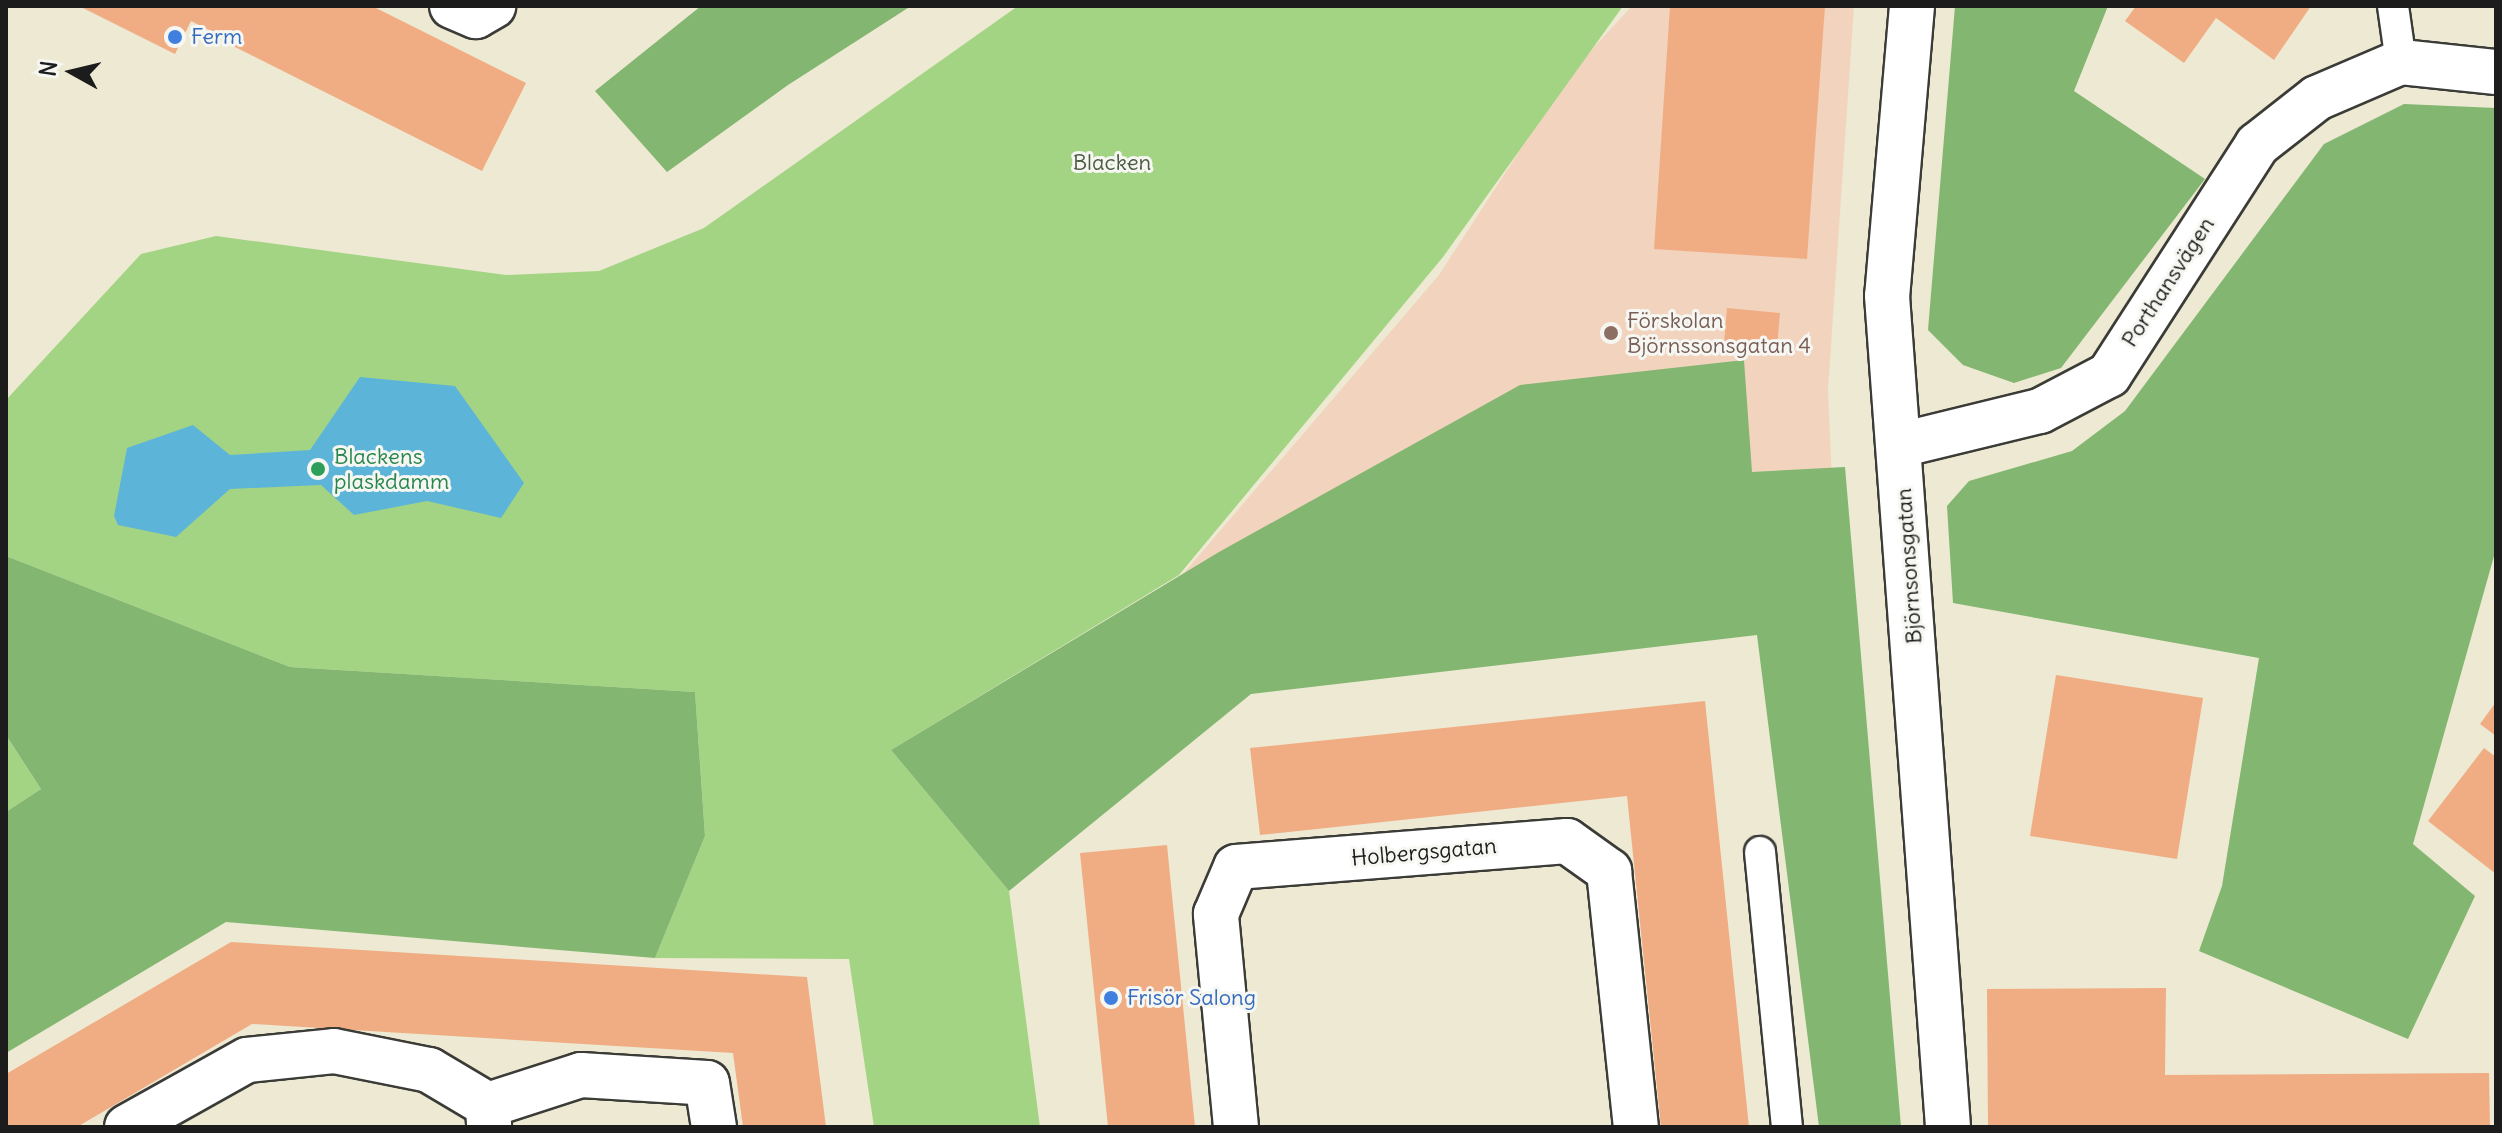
<!DOCTYPE html>
<html>
<head>
<meta charset="utf-8">
<style>
  body { margin:0 }
  #map { position:relative; width:2502px; height:1133px; overflow:hidden; background:#ede9d2; font-family:Delius,sans-serif }
  div>[style] { position:absolute }
  .built>* { inset:0; background:#f2d4be }
  .green>* { inset:0; background:#a3d483 }
  .forest>* { inset:0; background:#82b671 }
  .water>* { inset:0; background:#5cb5d9 }
  .building>* { inset:0; background:#f0ad84 }
  .roads { filter:drop-shadow(2px 0 #3b3b37) drop-shadow(-2px 0 #3b3b37) drop-shadow(0 2px #3b3b37) drop-shadow(0 -2px #3b3b37) }
  .lane>* { height:30px; margin:-15px; padding:0 15px; transform-origin:15px; border-radius:15px; background:#fff }
  .street>* { height:44px; margin:-22px; padding:0 22px; transform-origin:22px; border-radius:22px; background:#fff }
  .dots>* { width:22px; height:22px; translate:-50% -50%; box-sizing:border-box; border:4px solid #f6f6f2; border-radius:50% }
  span { translate:-50% -50%; white-space:nowrap; text-align:center; line-height:1.15; -webkit-text-stroke:6px #f6f6f2; paint-order:stroke }
  .shop-label { font-size:22px; color:#366cbe }
  .left { translate:0 -50%; text-align:left }
  .park-label { font-size:22px; color:#4b5c40 }
  .street-label { font-size:22px; color:#1c1c1c }
  .education-label { font-size:22px; color:#785e54 }
  .leisure-label { font-size:22px; color:#27864d }
  .frame { position:absolute; inset:0; border:8px solid #1c1c1c; pointer-events:none }
  .north { position:absolute; left:32px; top:32px; width:80px; height:80px; -webkit-text-stroke:6px #f6f6f2; paint-order:stroke; rotate:278deg; font-size:22px; font-weight:700; line-height:32px; text-align:center; color:#1c1c1c }
  .north::after { content:''; display:block; margin:auto; width:28px; height:36px; background:#1c1c1c; clip-path:polygon(50% 0,100% 100%,50% 72%,0 100%) }
</style>
</head>
<body>
<div id="map">
  <div class="built">
    <i style="clip-path:polygon(1632px 6px,1854px 6px,1828px 390px,1838px 621px,1136px 629px,1439px 275px,1570px 73px)"></i>
  </div>
  <div class="green">
    <i style="clip-path:polygon(1018px 6px,1623px 6px,1443px 257px,1179px 575px,891px 750px,1009px 891px,1040px 1127px,874px 1127px,849px 959px,655px 958px,705px 836px,695px 692px,290px 667px,6px 556px,6px 400px,141px 254px,216px 236px,506px 275px,599px 271px,704px 228px)"></i>
    <i style="clip-path:polygon(6px 735px,41px 789px,6px 812px)"></i>
  </div>
  <div class="forest">
    <i style="clip-path:polygon(701px 6px,911px 6px,788px 85px,667px 172px,595px 91px)"></i>
    <i style="clip-path:polygon(1955px 6px,2108px 6px,2074px 91px,2205px 179px,2061px 368px,2014px 383px,1963px 365px,1928px 330px)"></i>
    <i style="clip-path:polygon(2404px 104px,2496px 108px,2496px 549px,2413px 844px,2475px 896px,2408px 1039px,2199px 951px,2222px 886px,2259px 658px,1953px 603px,1947px 506px,1969px 481px,2072px 451px,2125px 411px,2324px 144px)"></i>
    <i style="clip-path:polygon(1744px 360px,1752px 472px,1845px 467px,1901px 1127px,1819px 1127px,1757px 635px,1251px 694px,1009px 891px,891px 750px,1219px 552px,1520px 385px)"></i>
    <i style="clip-path:polygon(6px 556px,290px 667px,695px 692px,705px 836px,655px 958px,226px 922px,6px 1053px,6px 812px,41px 789px,6px 735px)"></i>
  </div>
  <div class="water">
    <i style="clip-path:polygon(360px 377px,455px 386px,524px 483px,501px 518px,427px 501px,354px 515px,321px 485px,230px 489px,176px 537px,118px 525px,114px 516px,127px 448px,193px 425px,230px 455px,310px 450px)"></i>
  </div>
  <div class="building">
    <i style="clip-path:polygon(79px 6px,372px 6px,526px 83px,482px 171px,225px 42px,227px 39px,191px 21px,175px 54px)"></i>
    <i style="clip-path:polygon(1670px 6px,1825px 6px,1807px 259px,1654px 249px)"></i>
    <i style="clip-path:polygon(2136px 6px,2311px 6px,2274px 60px,2216px 18px,2184px 63px,2125px 21px)"></i>
    <i style="clip-path:polygon(1727px 308px,1780px 313px,1777px 348px,1724px 344px)"></i>
    <i style="clip-path:polygon(2056px 675px,2203px 698px,2177px 859px,2030px 836px)"></i>
    <i style="clip-path:polygon(1705px 701px,1749px 1127px,1661px 1127px,1627px 796px,1260px 835px,1250px 748px)"></i>
    <i style="clip-path:polygon(2496px 702px,2496px 736px,2480px 724px)"></i>
    <i style="clip-path:polygon(2484px 748px,2496px 757px,2496px 874px,2428px 821px)"></i>
    <i style="clip-path:polygon(1167px 845px,1195px 1127px,1108px 1127px,1080px 853px)"></i>
    <i style="clip-path:polygon(231px 942px,807px 977px,826px 1127px,743px 1127px,733px 1053px,252px 1024px,77px 1127px,6px 1127px,6px 1074px)"></i>
    <i style="clip-path:polygon(2166px 988px,2165px 1075px,2489px 1073px,2490px 1127px,1988px 1127px,1987px 989px)"></i>
  </div>
  <div class="roads">
    <div class="lane">
      <i style="left:2393px;top:6px;width:57px;rotate:81.9deg"></i>
      <i style="left:1760px;top:852px;width:276px;rotate:84.4deg"></i>
    </div>
    <div class="street">
      <i style="left:452px;top:6px;width:26px;rotate:23deg"></i>
      <i style="left:476px;top:16px;width:20px;rotate:-30deg"></i>
      <i style="left:1912px;top:6px;width:291px;rotate:94.9deg"></i>
      <i style="left:1887px;top:296px;width:833px;rotate:85.8deg"></i>
      <i style="left:1900px;top:445px;width:144px;rotate:-13.7deg"></i>
      <i style="left:2040px;top:411px;width:78px;rotate:-27.6deg"></i>
      <i style="left:2109px;top:375px;width:274px;rotate:-57.2deg"></i>
      <i style="left:2257px;top:145px;width:76px;rotate:-38.1deg"></i>
      <i style="left:2317px;top:98px;width:91px;rotate:-23.2deg"></i>
      <i style="left:2401px;top:62px;width:96px;rotate:6deg"></i>
      <i style="left:488px;top:1105px;width:98px;rotate:-17.9deg"></i>
      <i style="left:581px;top:1075px;width:126px;rotate:3.6deg"></i>
      <i style="left:707px;top:1083px;width:45px;rotate:81deg"></i>
      <i style="left:127px;top:1127px;width:137px;rotate:-29.2deg"></i>
      <i style="left:247px;top:1060px;width:87px;rotate:-5.9deg"></i>
      <i style="left:334px;top:1051px;width:97px;rotate:11.3deg"></i>
      <i style="left:429px;top:1070px;width:69px;rotate:30.7deg"></i>
      <i style="left:488px;top:1105px;width:22px;rotate:87deg"></i>
      <i style="left:1236px;top:1127px;width:214px;rotate:-95.4deg"></i>
      <i style="left:1216px;top:914px;width:51px;rotate:-66.9deg"></i>
      <i style="left:1236px;top:867px;width:332px;rotate:-4.5deg"></i>
      <i style="left:1567px;top:841px;width:52px;rotate:35.5deg"></i>
      <i style="left:1609px;top:871px;width:257px;rotate:84deg"></i>
    </div>
  </div>
  <div class="dots">
    <i style="left:175px;top:37px;background:#3f7fe0"></i>
    <i style="left:1611px;top:333px;background:#8d6e63"></i>
    <i style="left:318px;top:469px;background:#2e9e5b"></i>
    <i style="left:1111px;top:998px;background:#3f7fe0"></i>
  </div>
  <div class="shop-label">
    <span class="left" style="left:191px;top:37px">Ferm</span>
    <span class="left" style="left:1127px;top:998px">Frisör Salong</span>
  </div>
  <div class="park-label">
    <span style="left:1112px;top:163px">Blacken</span>
  </div>
  <div class="street-label">
    <span style="left:2168px;top:282px;rotate:-57deg">Porthansvägen</span>
    <span style="left:1909px;top:566px;rotate:-94deg">Björnsonsgatan</span>
    <span style="left:1424px;top:852px;rotate:-5deg">Holbergsgatan</span>
  </div>
  <div class="education-label">
    <span class="left" style="left:1627px;top:333px">Förskolan<br>Björnssonsgatan 4</span>
  </div>
  <div class="leisure-label">
    <span class="left" style="left:334px;top:469px">Blackens<br>plaskdamm</span>
  </div>
  <div class="frame"></div>
  <div class="north">N</div>
</div>
</body>
</html>
